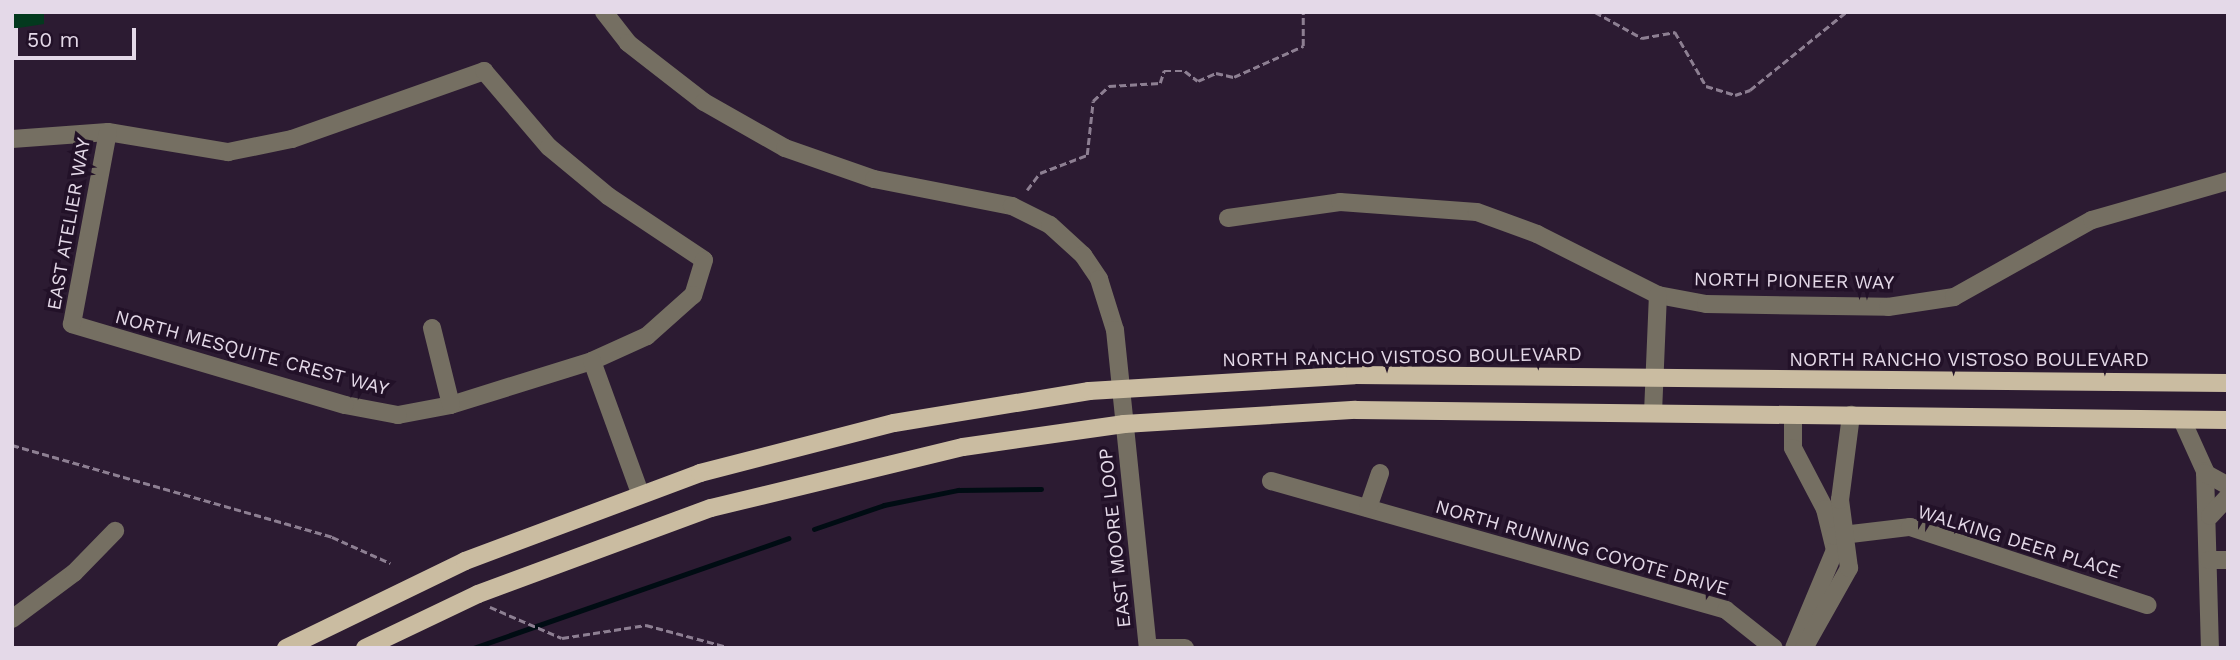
<!DOCTYPE html>
<html>
<head>
<meta charset="utf-8">
<style>
  body { margin:0 }
  #map { position:relative; width:2240px; height:660px; overflow:hidden; background:#2c1b32; font-family:"Work Sans",sans-serif }
  div>[style] { position:absolute }
  .green>* { inset:0; background:#03391e }
  .stream>* { height:5px; margin:-2.5px; padding:0 2.5px; transform-origin:2.5px; border-radius:2.5px; background:#000c13 }
  .path>* { height:2.5px; margin-top:-1.25px; transform-origin:0; background:repeating-linear-gradient(90deg,#8d7f92 0 7px,transparent 0 10.5px) }
  .minor>* { height:18px; margin:-9px; padding:0 9px; transform-origin:9px; border-radius:9px; background:#756f62 }
  .major>* { height:18px; margin:-9px; padding:0 9px; transform-origin:9px; border-radius:9px; background:#cabca1 }
  span { translate:-50% -50%; white-space:nowrap; text-align:center; line-height:1.15; -webkit-text-stroke:7px #221128; paint-order:stroke }
  .street-label { font-size:19px; color:#e4d9e8 }
  .frame { position:absolute; inset:0; border:14px solid #e4d9e8; pointer-events:none }
  .scale { position:absolute; left:14px; top:28px; width:122px; height:32px; box-sizing:border-box; border:4px solid #e4d9e8; border-top:0; padding-left:9px; font-size:21px; line-height:24px; white-space:nowrap; color:#e4d9e8; -webkit-text-stroke:5px #221128; paint-order:stroke }
</style>
</head>
<body>
<div id="map">
  <div class="green">
    <i style="clip-path:polygon(12px 12px,44px 12px,44px 24px,12px 29px)"></i>
  </div>
  <div class="stream">
    <i style="left:814px;top:529px;width:74px;rotate:-18.9deg"></i>
    <i style="left:884px;top:505px;width:76px;rotate:-11.5deg"></i>
    <i style="left:958px;top:490px;width:83px;rotate:-0.7deg"></i>
    <i style="left:473px;top:648px;width:334px;rotate:-19.2deg"></i>
  </div>
  <div class="path">
    <i style="left:1530px;top:12px;width:40px"></i>
    <i style="left:1595px;top:12px;width:54px;rotate:29deg"></i>
    <i style="left:1642px;top:38px;width:34px;rotate:-10deg"></i>
    <i style="left:1675px;top:32px;width:62px;rotate:60.1deg"></i>
    <i style="left:1706px;top:86px;width:30px;rotate:17deg"></i>
    <i style="left:1735px;top:95px;width:16px;rotate:-18deg"></i>
    <i style="left:1750px;top:90px;width:124px;rotate:-39.1deg"></i>
    <i style="left:2108px;top:12px;width:23px"></i>
    <i style="left:1027px;top:190px;width:21px;rotate:-53deg"></i>
    <i style="left:1040px;top:173px;width:50px;rotate:-21deg"></i>
    <i style="left:1087px;top:155px;width:54px;rotate:-83.7deg"></i>
    <i style="left:1093px;top:101px;width:22px;rotate:-43deg"></i>
    <i style="left:1109px;top:86px;width:51px;rotate:-3.4deg"></i>
    <i style="left:1160px;top:83px;width:13px;rotate:-72deg"></i>
    <i style="left:1164px;top:71px;width:21px"></i>
    <i style="left:1185px;top:71px;width:16px;rotate:38deg"></i>
    <i style="left:1198px;top:81px;width:20px;rotate:-24deg"></i>
    <i style="left:1216px;top:73px;width:18px;rotate:13deg"></i>
    <i style="left:1234px;top:77px;width:76px;rotate:-24.2deg"></i>
    <i style="left:1303px;top:46px;width:34px;rotate:-90deg"></i>
    <i style="left:12px;top:445px;width:333px;rotate:16deg"></i>
    <i style="left:332px;top:537px;width:64px;rotate:24.1deg"></i>
    <i style="left:490px;top:607px;width:78px;rotate:23.3deg"></i>
    <i style="left:562px;top:638px;width:85px;rotate:-8.8deg"></i>
    <i style="left:646px;top:625px;width:88px;rotate:15.1deg"></i>
  </div>
  <div class="minor">
    <i style="left:604px;top:12px;width:39px;rotate:52deg"></i>
    <i style="left:628px;top:43px;width:96px;rotate:37.8deg"></i>
    <i style="left:704px;top:102px;width:93px;rotate:29.6deg"></i>
    <i style="left:785px;top:148px;width:94px;rotate:19.2deg"></i>
    <i style="left:874px;top:179px;width:141px;rotate:11.1deg"></i>
    <i style="left:1012px;top:206px;width:42px;rotate:26.6deg"></i>
    <i style="left:1050px;top:225px;width:45px;rotate:42.3deg"></i>
    <i style="left:1083px;top:255px;width:29px;rotate:56deg"></i>
    <i style="left:1099px;top:279px;width:53px;rotate:72.6deg"></i>
    <i style="left:1115px;top:330px;width:320px;rotate:84.1deg"></i>
    <i style="left:12px;top:139px;width:96px;rotate:-4.2deg"></i>
    <i style="left:108px;top:132px;width:122px;rotate:9.5deg"></i>
    <i style="left:228px;top:152px;width:65px;rotate:-11.5deg"></i>
    <i style="left:292px;top:139px;width:204px;rotate:-19.5deg"></i>
    <i style="left:484px;top:71px;width:100px;rotate:49.5deg"></i>
    <i style="left:549px;top:147px;width:77px;rotate:39.7deg"></i>
    <i style="left:608px;top:196px;width:115px;rotate:33.7deg"></i>
    <i style="left:704px;top:260px;width:37px;rotate:107deg"></i>
    <i style="left:693px;top:295px;width:62px;rotate:138.3deg"></i>
    <i style="left:647px;top:336px;width:60px;rotate:155.6deg"></i>
    <i style="left:592px;top:361px;width:148px;rotate:162.7deg"></i>
    <i style="left:451px;top:405px;width:54px;rotate:169.3deg"></i>
    <i style="left:398px;top:415px;width:54px;rotate:-169.3deg"></i>
    <i style="left:345px;top:405px;width:285px;rotate:-163.5deg"></i>
    <i style="left:72px;top:324px;width:195px;rotate:-79.4deg"></i>
    <i style="left:1228px;top:218px;width:113px;rotate:-8.1deg"></i>
    <i style="left:1340px;top:202px;width:137px;rotate:4.2deg"></i>
    <i style="left:1477px;top:212px;width:64px;rotate:20.1deg"></i>
    <i style="left:1537px;top:234px;width:136px;rotate:26.8deg"></i>
    <i style="left:1658px;top:295px;width:49px;rotate:10.6deg"></i>
    <i style="left:1706px;top:304px;width:182px;rotate:0.9deg"></i>
    <i style="left:1888px;top:307px;width:67px;rotate:-8.6deg"></i>
    <i style="left:1954px;top:297px;width:158px;rotate:-29.2deg"></i>
    <i style="left:2092px;top:220px;width:141px;rotate:-16deg"></i>
    <i style="left:432px;top:328px;width:79px;rotate:76.1deg"></i>
    <i style="left:592px;top:361px;width:140px;rotate:70deg"></i>
    <i style="left:1653px;top:413px;width:118px;rotate:-87.6deg"></i>
    <i style="left:1793px;top:415px;width:33px;rotate:90deg"></i>
    <i style="left:1793px;top:448px;width:69px;rotate:62.3deg"></i>
    <i style="left:1825px;top:509px;width:42px;rotate:76.3deg"></i>
    <i style="left:1835px;top:550px;width:106px;rotate:112.7deg"></i>
    <i style="left:2182px;top:420px;width:56px;rotate:65.7deg"></i>
    <i style="left:2205px;top:471px;width:177px;rotate:88.4deg"></i>
    <i style="left:2205px;top:473px;width:26px;rotate:29deg"></i>
    <i style="left:1271px;top:481px;width:473px;rotate:15.8deg"></i>
    <i style="left:1726px;top:610px;width:61px;rotate:38.4deg"></i>
    <i style="left:1368px;top:508px;width:37px;rotate:-71deg"></i>
    <i style="left:2210px;top:516px;width:26px;rotate:-47deg"></i>
    <i style="left:1834px;top:536px;width:77px;rotate:-6.8deg"></i>
    <i style="left:1910px;top:527px;width:250px;rotate:18.2deg"></i>
    <i style="left:2209px;top:560px;width:19px"></i>
    <i style="left:12px;top:619px;width:77px;rotate:-36.6deg"></i>
    <i style="left:74px;top:573px;width:59px;rotate:-45.7deg"></i>
    <i style="left:1156px;top:648px;width:29px"></i>
    <i style="left:1804px;top:648px;width:92px;rotate:-60.6deg"></i>
    <i style="left:1849px;top:568px;width:69px;rotate:-97.5deg"></i>
    <i style="left:1840px;top:500px;width:86px;rotate:-82.6deg"></i>
  </div>
  <div class="major">
    <i style="left:286px;top:648px;width:199px;rotate:-25.9deg"></i>
    <i style="left:465px;top:561px;width:251px;rotate:-20.5deg"></i>
    <i style="left:700px;top:473px;width:200px;rotate:-14.5deg"></i>
    <i style="left:894px;top:423px;width:198px;rotate:-9.3deg"></i>
    <i style="left:1089px;top:391px;width:266px;rotate:-3.4deg"></i>
    <i style="left:1355px;top:375px;width:873px;rotate:0.53deg"></i>
    <i style="left:365px;top:648px;width:125px;rotate:-25.5deg"></i>
    <i style="left:478px;top:594px;width:248px;rotate:-20.3deg"></i>
    <i style="left:711px;top:508px;width:259px;rotate:-13.6deg"></i>
    <i style="left:963px;top:447px;width:163px;rotate:-8.1deg"></i>
    <i style="left:1124px;top:424px;width:232px;rotate:-3.5deg"></i>
    <i style="left:1356px;top:410px;width:872px;rotate:0.66deg"></i>
  </div>
  <div class="street-label">
    <span style="left:69px;top:224px;rotate:-80deg">EAST ATELIER WAY</span>
    <span style="left:1794px;top:281px;rotate:1deg">NORTH PIONEER WAY</span>
    <span style="left:252px;top:353px;rotate:15deg">NORTH MESQUITE CREST WAY</span>
    <span style="left:1402px;top:357px;rotate:-1deg">NORTH RANCHO VISTOSO BOULEVARD</span>
    <span style="left:1969px;top:360px">NORTH RANCHO VISTOSO BOULEVARD</span>
    <span style="left:1115px;top:538px;rotate:-96deg">EAST MOORE LOOP</span>
    <span style="left:2019px;top:542px;rotate:17deg">WALKING DEER PLACE</span>
    <span style="left:1582px;top:548px;rotate:16deg">NORTH RUNNING COYOTE DRIVE</span>
  </div>
  <div class="frame"></div>
  <div class="scale">50 m</div>
</div>
</body>
</html>
